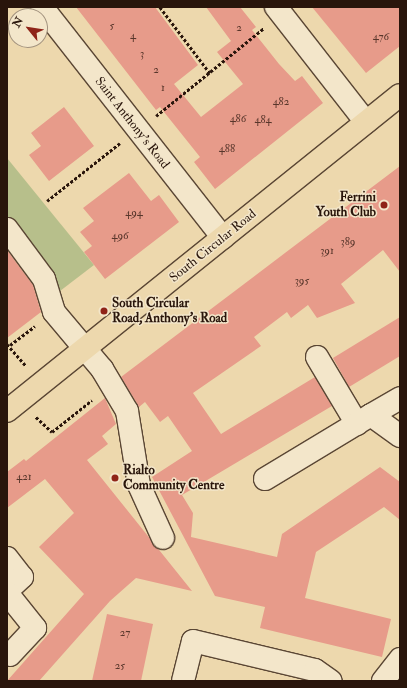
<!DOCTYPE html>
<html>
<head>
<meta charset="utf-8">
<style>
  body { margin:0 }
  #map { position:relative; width:407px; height:688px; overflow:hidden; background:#edd8ad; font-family:"IM FELL Double Pica",serif }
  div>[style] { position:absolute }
  .green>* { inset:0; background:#b7bf8b }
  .building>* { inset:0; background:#e79b8a }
  .path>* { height:2.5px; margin-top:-1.25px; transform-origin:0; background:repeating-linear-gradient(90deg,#29150b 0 3px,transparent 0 5px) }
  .roads { filter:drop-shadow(1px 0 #5a4634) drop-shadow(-1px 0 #5a4634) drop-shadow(0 1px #5a4634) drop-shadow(0 -1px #5a4634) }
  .minor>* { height:22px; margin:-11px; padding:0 11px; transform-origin:11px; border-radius:11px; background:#f3e6ca }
  .major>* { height:22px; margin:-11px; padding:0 11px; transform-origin:11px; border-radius:11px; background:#edd8ad }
  .dots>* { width:11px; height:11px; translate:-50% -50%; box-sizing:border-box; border:2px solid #f3e6ca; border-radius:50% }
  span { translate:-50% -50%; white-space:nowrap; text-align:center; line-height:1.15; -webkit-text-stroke:3px #f3e6ca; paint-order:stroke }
  .number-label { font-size:11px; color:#58362b }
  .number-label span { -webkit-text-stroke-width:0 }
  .street-label { font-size:13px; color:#29150b }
  .poi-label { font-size:13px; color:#29150b; font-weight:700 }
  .right { translate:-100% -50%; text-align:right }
  .left { translate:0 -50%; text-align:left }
  .frame { position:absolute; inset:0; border:8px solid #29150b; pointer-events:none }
  .north { position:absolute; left:8px; top:8px; width:40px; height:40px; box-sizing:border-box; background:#f3e6ca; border:1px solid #a2927e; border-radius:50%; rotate:300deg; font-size:11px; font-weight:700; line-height:16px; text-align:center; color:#29150b }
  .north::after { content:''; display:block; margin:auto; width:14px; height:18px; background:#8f2418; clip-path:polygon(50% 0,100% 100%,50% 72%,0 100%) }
</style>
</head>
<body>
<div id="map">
  <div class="green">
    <i style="clip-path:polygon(7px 158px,94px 265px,60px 291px,7px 221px)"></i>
  </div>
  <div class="building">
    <i style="clip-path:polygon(76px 7px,155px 7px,198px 65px,174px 84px,201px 117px,243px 84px,217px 52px,231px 41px,206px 7px,240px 7px,256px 27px,252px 30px,279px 64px,295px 81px,302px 76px,323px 103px,215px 189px,194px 162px,200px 157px,160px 107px,156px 110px)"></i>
    <i style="clip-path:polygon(312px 7px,400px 7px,400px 46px,366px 73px)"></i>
    <i style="clip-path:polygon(64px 107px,94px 146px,49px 181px,29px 155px,41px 146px,31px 133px)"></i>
    <i style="clip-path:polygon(400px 166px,400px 272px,383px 250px,341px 284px,355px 303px,317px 318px,308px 305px,291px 318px,287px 312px,254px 337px,261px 346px,193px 393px,221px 434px,315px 377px,332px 406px,182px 495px,193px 513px,191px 537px,277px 557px,282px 534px,380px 467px,400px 482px,400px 520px,384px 507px,316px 552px,305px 598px,391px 619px,382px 657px,260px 628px,265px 607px,215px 596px,152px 477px,192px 451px,168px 416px,160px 422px,145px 402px,139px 407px,121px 377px)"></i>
    <i style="clip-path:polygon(129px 173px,151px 201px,159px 195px,179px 222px,105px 279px,84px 252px,92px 246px,80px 232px,94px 221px,83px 208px)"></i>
    <i style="clip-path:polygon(7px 250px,33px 285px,41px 312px,7px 338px)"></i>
    <i style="clip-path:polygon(400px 317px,400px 356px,349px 387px,333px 358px)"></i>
    <i style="clip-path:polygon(105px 398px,116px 424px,102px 436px,108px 444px,87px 460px,192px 591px,136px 578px,110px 601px,39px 681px,7px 681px,84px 594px,39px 547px,74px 513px,45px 479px,7px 508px,7px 472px,24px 459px,26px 461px)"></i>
    <i style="clip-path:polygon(107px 614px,153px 624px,141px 681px,92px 681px)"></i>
  </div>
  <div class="path">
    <i style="left:160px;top:7px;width:83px;rotate:52.9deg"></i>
    <i style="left:156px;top:116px;width:139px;rotate:-39.2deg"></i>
    <i style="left:47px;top:201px;width:93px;rotate:-38.5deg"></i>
    <i style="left:7px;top:344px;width:29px;rotate:49deg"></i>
    <i style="left:10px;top:345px;width:31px;rotate:-37deg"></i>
    <i style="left:36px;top:417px;width:22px;rotate:43deg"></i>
    <i style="left:52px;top:432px;width:51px;rotate:-38.7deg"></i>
  </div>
  <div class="roads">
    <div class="minor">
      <i style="left:42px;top:7px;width:293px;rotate:51.9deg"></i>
      <i style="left:276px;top:7px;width:146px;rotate:52deg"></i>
      <i style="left:7px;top:229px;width:62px;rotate:53.5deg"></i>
      <i style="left:44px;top:279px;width:34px;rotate:73deg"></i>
      <i style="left:54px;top:312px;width:75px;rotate:49.9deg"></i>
      <i style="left:102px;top:369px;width:49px;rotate:59.2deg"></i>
      <i style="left:127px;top:411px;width:75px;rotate:80.8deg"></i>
      <i style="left:139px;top:485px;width:58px;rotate:65.6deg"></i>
      <i style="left:317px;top:357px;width:78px;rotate:59.2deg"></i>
      <i style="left:371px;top:415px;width:34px;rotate:-30deg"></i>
      <i style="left:265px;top:479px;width:124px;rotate:-31.1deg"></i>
      <i style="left:371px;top:415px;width:36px;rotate:36deg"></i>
      <i style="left:7px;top:558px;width:24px;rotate:52deg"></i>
      <i style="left:22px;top:577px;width:21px;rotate:137deg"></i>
      <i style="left:7px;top:593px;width:45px;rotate:51.3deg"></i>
      <i style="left:35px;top:628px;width:37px;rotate:133deg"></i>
      <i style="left:183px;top:681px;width:41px;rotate:-76deg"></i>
      <i style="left:193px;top:641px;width:125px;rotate:13.4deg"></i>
      <i style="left:315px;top:670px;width:19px;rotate:35deg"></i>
      <i style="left:383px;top:681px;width:28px;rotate:-52deg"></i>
    </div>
    <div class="major">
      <i style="left:7px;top:411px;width:504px;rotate:-38.8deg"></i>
    </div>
  </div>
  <div class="dots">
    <i style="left:384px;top:205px;background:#8f2418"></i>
    <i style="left:104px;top:311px;background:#8f2418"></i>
    <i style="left:115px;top:478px;background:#8f2418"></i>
  </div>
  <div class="number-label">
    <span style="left:112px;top:26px">5</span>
    <span style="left:239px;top:28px">2</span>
    <span style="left:133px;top:36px">4</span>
    <span style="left:381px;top:37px">476</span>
    <span style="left:142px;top:54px">3</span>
    <span style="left:156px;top:70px">2</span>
    <span style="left:163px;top:88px">1</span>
    <span style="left:281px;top:102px">482</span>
    <span style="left:238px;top:119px">486</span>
    <span style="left:263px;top:120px">484</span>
    <span style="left:227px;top:149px">488</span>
    <span style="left:134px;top:213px">494</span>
    <span style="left:120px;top:236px">496</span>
    <span style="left:348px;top:242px">389</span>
    <span style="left:327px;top:251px">391</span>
    <span style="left:302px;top:281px">395</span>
    <span style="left:24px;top:477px">421</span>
    <span style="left:125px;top:633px">27</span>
    <span style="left:120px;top:666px">25</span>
  </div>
  <div class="street-label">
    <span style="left:132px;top:123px;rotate:52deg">Saint Anthony's Road</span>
    <span style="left:213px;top:246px;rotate:-39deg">South Circular Road</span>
  </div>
  <div class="poi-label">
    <span class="right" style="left:376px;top:205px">Ferrini<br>Youth Club</span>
    <span class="left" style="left:112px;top:311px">South Circular<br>Road, Anthony's Road</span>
    <span class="left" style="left:123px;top:478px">Rialto<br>Community Centre</span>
  </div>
  <div class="frame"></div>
  <div class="north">N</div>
</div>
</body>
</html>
